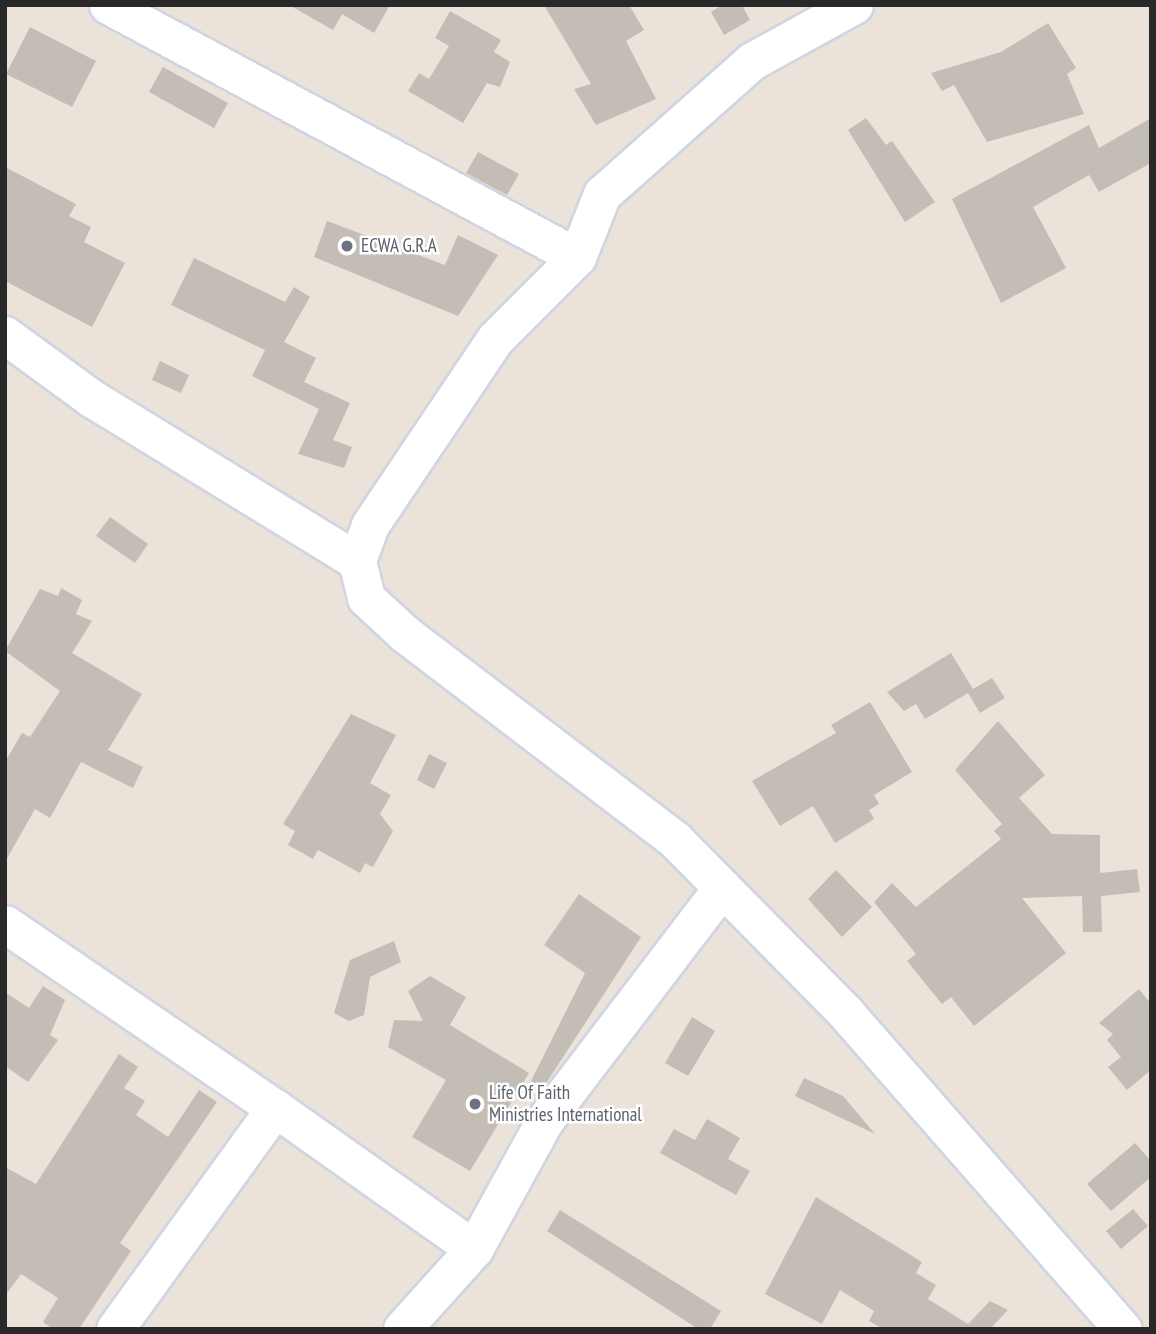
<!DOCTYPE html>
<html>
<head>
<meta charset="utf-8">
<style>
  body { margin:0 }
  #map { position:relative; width:1156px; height:1334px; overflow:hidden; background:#ebe2da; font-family:"PT Sans Narrow",sans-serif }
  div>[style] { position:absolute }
  .building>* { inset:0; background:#c4bdb6 }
  .roads { filter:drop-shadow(2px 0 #d0d5e2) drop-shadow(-2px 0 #d0d5e2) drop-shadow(0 2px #d0d5e2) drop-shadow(0 -2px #d0d5e2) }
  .minor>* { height:37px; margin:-18.5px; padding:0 18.5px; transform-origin:18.5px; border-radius:18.5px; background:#fff }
  .dots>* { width:19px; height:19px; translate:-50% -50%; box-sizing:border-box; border:4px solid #fff; border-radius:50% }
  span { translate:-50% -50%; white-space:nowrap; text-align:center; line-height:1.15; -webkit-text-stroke:5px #fff; paint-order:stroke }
  .worship-label { font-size:19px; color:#5b616d }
  .left { translate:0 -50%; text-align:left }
  .frame { position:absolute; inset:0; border:7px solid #292929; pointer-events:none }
</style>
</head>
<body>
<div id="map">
  <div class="building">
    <i style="clip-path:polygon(289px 5px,390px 5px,374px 33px,342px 14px,333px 30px)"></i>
    <i style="clip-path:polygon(544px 5px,629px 5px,644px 30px,626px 41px,656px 99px,596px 125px,574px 89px,591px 84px)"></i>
    <i style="clip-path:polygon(722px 5px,742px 5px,750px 20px,724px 35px,711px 12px)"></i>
    <i style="clip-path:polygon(450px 11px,501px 40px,494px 52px,510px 62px,500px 87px,487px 83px,463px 123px,408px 91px,419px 73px,429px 79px,449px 46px,435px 38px)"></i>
    <i style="clip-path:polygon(1048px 23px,1076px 68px,1067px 74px,1084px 114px,987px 142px,954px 85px,942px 91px,931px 73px,1001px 52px)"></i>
    <i style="clip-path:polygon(30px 27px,96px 61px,72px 107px,6px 74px)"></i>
    <i style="clip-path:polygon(163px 67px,228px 103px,214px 128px,149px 92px)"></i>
    <i style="clip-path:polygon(866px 118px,886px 145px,892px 141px,935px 202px,905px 222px,848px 130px)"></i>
    <i style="clip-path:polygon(1151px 118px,1151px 163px,1099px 192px,1089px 175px,1033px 207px,1066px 268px,1001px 303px,952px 199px,1089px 125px,1099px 148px)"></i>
    <i style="clip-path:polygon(478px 152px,519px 174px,507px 195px,466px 173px)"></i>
    <i style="clip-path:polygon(5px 167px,76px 204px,69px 216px,91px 227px,84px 242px,125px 263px,92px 327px,5px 281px)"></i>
    <i style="clip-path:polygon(327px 221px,445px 265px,458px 235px,498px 255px,458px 316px,314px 257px)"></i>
    <i style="clip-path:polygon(194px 258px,285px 302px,294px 287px,310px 297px,284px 342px,316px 358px,304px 382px,350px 403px,333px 440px,352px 447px,344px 468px,298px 454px,319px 409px,252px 376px,265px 350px,171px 305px)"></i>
    <i style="clip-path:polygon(160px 361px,189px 375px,181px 393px,152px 380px)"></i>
    <i style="clip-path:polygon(110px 517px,148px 544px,135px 563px,96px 536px)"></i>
    <i style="clip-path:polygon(61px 588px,82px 600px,76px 614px,92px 621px,72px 653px,142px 694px,108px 750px,143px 767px,133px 788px,81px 762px,50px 818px,35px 809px,5px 862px,5px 762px,22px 733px,30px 737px,60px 691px,5px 651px,40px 589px,58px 596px)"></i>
    <i style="clip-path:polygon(951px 653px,973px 689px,992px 678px,1005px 698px,980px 713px,968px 693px,925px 719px,916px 704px,904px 711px,887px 692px)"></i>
    <i style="clip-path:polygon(870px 702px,912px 772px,874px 795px,879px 804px,869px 810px,874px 819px,835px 843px,813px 806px,780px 826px,752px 781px,836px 733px,831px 725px)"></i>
    <i style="clip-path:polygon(351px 714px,396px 735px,370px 783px,391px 795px,380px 814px,393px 831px,373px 867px,365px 863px,360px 873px,318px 850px,313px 859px,288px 845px,295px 831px,283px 824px)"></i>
    <i style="clip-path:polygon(998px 721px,1045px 775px,1019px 798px,1052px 834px,1100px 835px,1100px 873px,1137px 869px,1140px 892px,1101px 896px,1102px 932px,1083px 932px,1082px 896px,1022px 898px,1066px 953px,974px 1026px,951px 997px,942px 1004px,907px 961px,916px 954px,874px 902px,892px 883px,916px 907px,1001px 839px,994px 831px,1002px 824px,955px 770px)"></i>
    <i style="clip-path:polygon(429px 754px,447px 763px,434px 789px,417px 780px)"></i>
    <i style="clip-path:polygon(836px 870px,872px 907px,842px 937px,808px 899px)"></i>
    <i style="clip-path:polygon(579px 894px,641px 937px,543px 1088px,531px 1081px,585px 973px,544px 945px)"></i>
    <i style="clip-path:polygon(394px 941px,401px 962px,370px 977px,364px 1015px,349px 1021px,334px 1013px,350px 960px)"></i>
    <i style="clip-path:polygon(430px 976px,466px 997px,450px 1025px,529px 1073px,470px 1171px,412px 1137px,446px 1080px,388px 1047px,394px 1020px,423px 1021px,408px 991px)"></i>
    <i style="clip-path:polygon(43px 986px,65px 1000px,50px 1035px,58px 1040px,28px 1082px,5px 1066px,5px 992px,29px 1008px)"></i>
    <i style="clip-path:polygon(1139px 989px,1151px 1004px,1151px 1070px,1127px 1090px,1108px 1067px,1121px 1057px,1107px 1040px,1113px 1034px,1099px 1023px)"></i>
    <i style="clip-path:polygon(692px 1017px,715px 1031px,688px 1076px,665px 1063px)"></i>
    <i style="clip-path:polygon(119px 1054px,138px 1067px,124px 1088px,145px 1101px,136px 1115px,168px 1137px,199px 1090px,217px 1102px,120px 1243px,131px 1251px,79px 1329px,53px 1329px,43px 1322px,58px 1298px,21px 1274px,5px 1296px,5px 1167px,36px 1184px)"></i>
    <i style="clip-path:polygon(804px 1078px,843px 1096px,875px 1134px,795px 1096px)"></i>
    <i style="clip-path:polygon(707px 1119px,740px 1138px,728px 1159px,750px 1171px,736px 1195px,660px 1153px,674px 1129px,695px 1140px)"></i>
    <i style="clip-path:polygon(1135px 1143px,1151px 1161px,1151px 1177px,1111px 1211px,1087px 1184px)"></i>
    <i style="clip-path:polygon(816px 1197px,922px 1262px,916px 1273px,936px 1285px,928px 1299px,968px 1324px,990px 1301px,1008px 1310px,990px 1329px,883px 1329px,869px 1321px,874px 1311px,840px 1290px,822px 1324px,765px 1294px)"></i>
    <i style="clip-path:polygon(1133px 1209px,1148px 1226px,1121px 1249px,1106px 1231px)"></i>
    <i style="clip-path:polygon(560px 1210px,721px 1311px,710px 1329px,698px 1329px,547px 1231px)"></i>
  </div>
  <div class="roads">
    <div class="minor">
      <i style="left:108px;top:5px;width:532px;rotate:28.25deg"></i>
      <i style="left:854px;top:5px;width:116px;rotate:151.2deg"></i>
      <i style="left:752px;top:61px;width:200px;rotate:138.4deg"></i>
      <i style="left:602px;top:194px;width:68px;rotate:111.6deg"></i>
      <i style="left:577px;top:257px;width:116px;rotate:135deg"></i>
      <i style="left:495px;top:339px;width:224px;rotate:123.9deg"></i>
      <i style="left:370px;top:525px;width:38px;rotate:110deg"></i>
      <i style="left:357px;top:561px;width:38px;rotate:76deg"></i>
      <i style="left:366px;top:598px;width:53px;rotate:42.7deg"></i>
      <i style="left:405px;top:634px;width:340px;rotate:37.3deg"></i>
      <i style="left:675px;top:840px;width:242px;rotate:45.3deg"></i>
      <i style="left:845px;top:1012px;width:422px;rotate:48.8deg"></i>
      <i style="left:5px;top:335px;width:107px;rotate:36.2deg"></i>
      <i style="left:91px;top:398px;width:312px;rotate:31.5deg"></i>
      <i style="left:5px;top:924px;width:327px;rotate:34.3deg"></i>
      <i style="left:115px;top:1329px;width:273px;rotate:-54.1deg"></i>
      <i style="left:275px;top:1108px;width:244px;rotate:35.3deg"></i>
      <i style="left:474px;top:1249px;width:147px;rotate:-61.2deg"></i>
      <i style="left:545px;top:1120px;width:292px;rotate:-52.7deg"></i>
      <i style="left:402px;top:1329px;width:108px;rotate:-48deg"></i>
    </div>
  </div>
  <div class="dots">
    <i style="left:347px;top:246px;background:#6b7280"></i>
    <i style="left:475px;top:1104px;background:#6b7280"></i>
  </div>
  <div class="worship-label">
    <span class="left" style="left:361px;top:246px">ECWA G.R.A</span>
    <span class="left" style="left:489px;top:1104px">Life Of Faith<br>Ministries International</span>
  </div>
  <div class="frame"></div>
</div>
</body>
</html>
